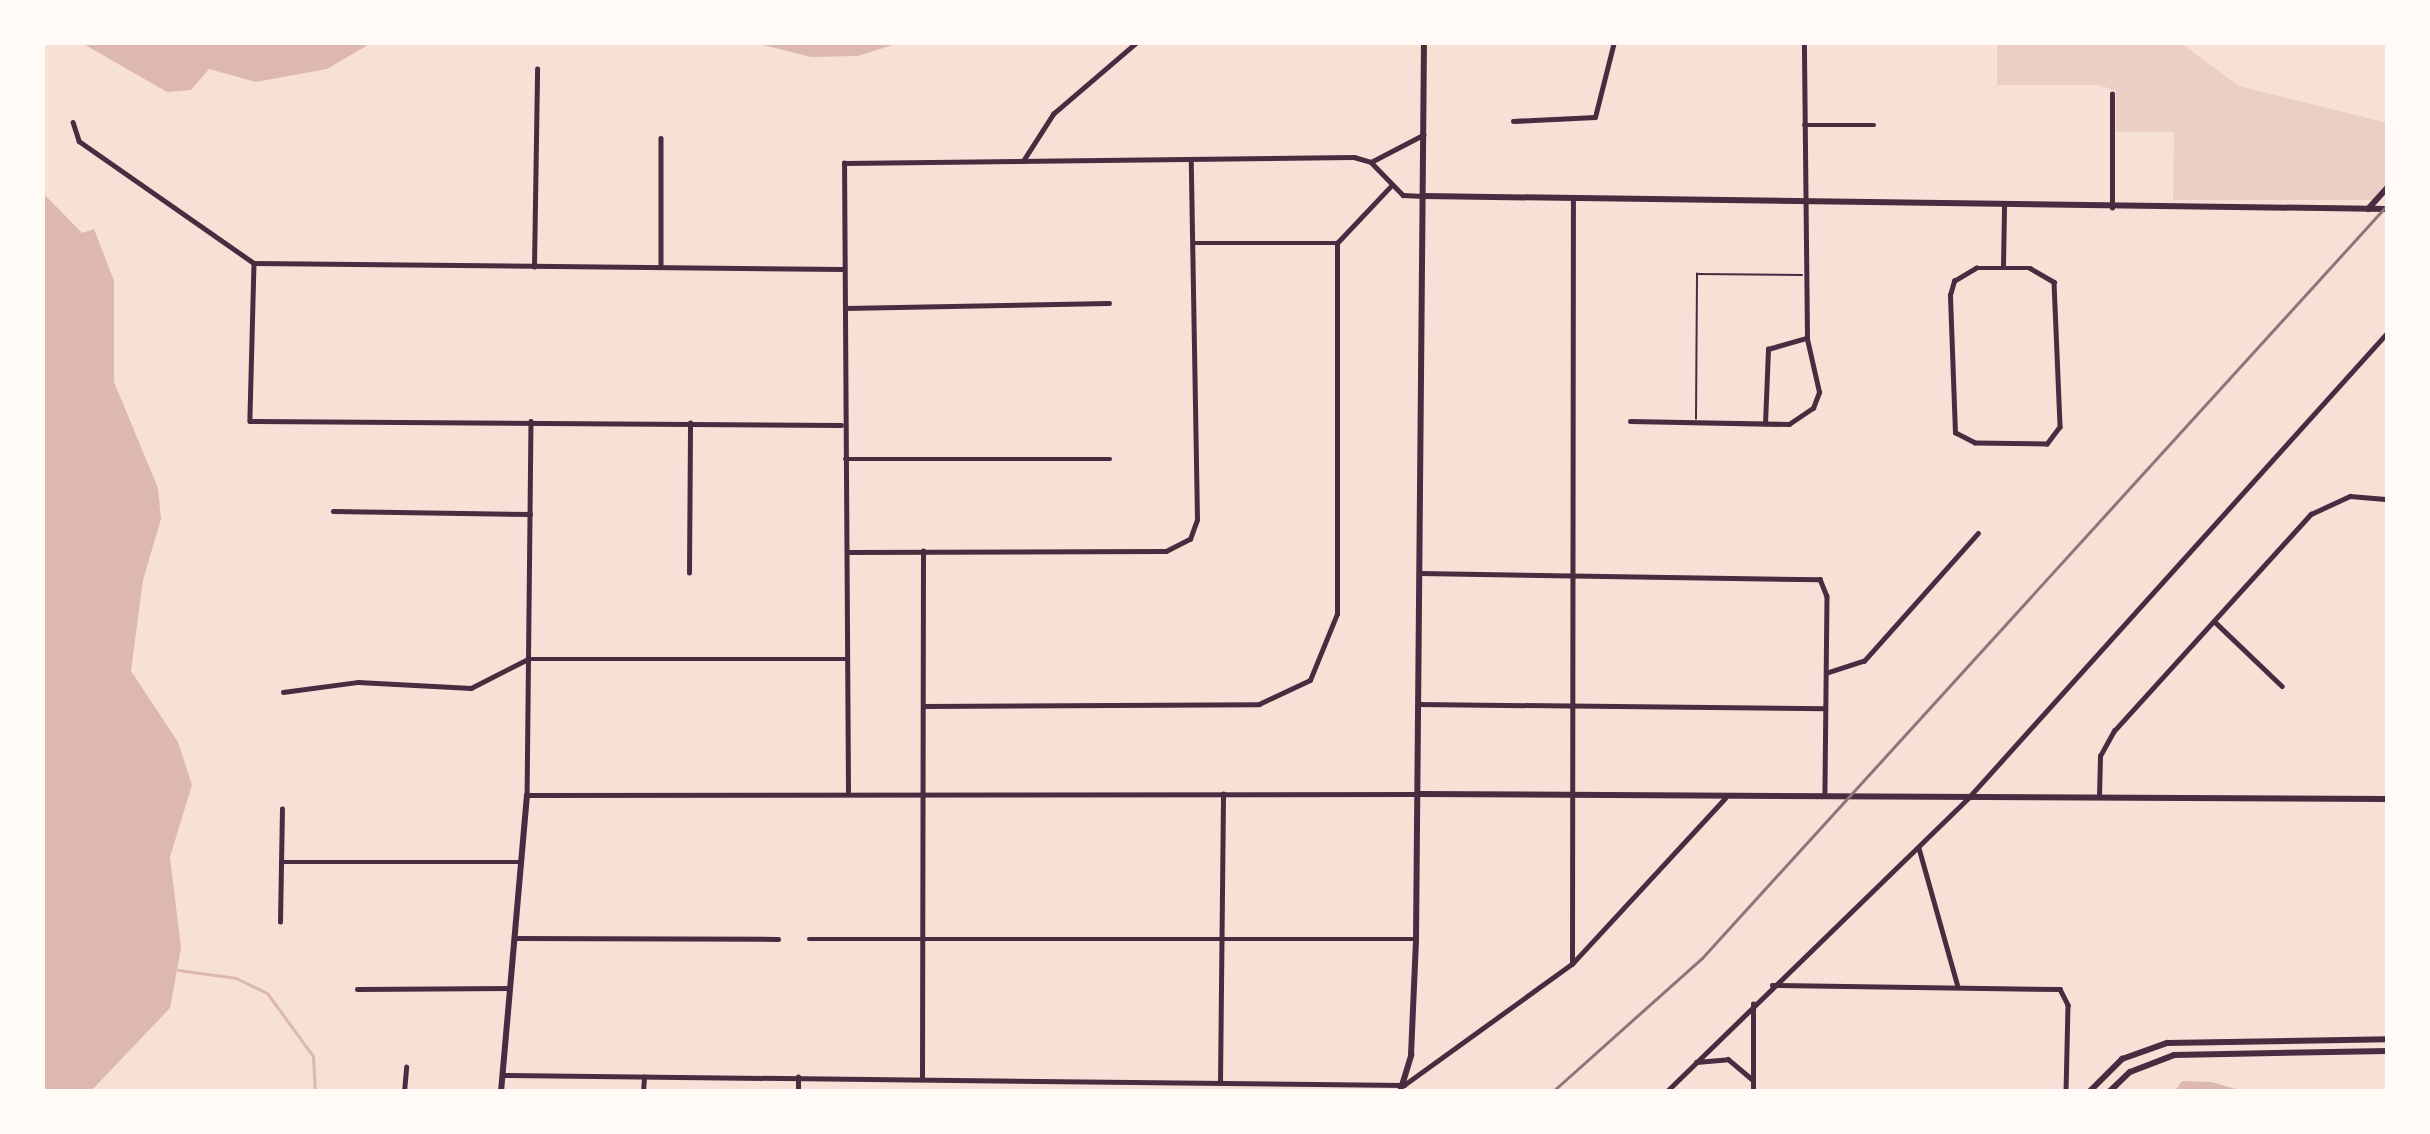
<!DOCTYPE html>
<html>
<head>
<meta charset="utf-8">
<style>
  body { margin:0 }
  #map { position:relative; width:2430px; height:1134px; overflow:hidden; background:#f7e1d7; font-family:Roboto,sans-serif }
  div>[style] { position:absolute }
  .green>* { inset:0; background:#ebcfc5 }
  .water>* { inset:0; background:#dcb8b0 }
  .stream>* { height:3px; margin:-1.5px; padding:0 1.5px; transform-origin:1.5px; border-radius:1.5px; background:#dcb8b0 }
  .service>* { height:1.5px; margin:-0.75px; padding:0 0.75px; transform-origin:0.75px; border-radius:0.75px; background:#4a2c40 }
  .minor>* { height:4.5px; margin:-2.25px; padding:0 2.25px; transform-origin:2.25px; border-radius:2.25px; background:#4a2c40 }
  .tertiary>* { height:6px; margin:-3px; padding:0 3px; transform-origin:3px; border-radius:3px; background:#4a2c40 }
  .rail>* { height:3px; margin:-1.5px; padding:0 1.5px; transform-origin:1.5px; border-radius:1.5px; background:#8f747c }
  span { translate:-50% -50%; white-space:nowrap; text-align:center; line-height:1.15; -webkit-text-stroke:9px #fffaf5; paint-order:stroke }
  .frame { position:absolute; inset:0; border:45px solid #fffaf5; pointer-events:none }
</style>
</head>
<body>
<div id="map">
  <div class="green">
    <i style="clip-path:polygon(1997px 42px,2179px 42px,2239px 86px,2388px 123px,2388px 182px,2373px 200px,2173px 200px,2174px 132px,2116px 132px,2116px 91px,2099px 85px,1997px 85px)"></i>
  </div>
  <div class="water">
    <i style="clip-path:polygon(80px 42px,373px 42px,327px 69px,256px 82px,209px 69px,191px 90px,167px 92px)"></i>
    <i style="clip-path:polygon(751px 42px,902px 42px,858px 56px,811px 57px)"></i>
    <i style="clip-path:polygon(42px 192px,82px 233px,94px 229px,114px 281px,114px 382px,158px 488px,161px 519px,143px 580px,131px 671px,178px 742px,192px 785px,170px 857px,181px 948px,170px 1008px,90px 1092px,42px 1092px)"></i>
    <i style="clip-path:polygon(2182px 1081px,2211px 1082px,2247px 1092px,2174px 1092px)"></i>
  </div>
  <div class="stream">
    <i style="left:178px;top:970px;width:59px;rotate:7.9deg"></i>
    <i style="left:236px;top:978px;width:34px;rotate:26deg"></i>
    <i style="left:267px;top:993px;width:78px;rotate:53.9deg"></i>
    <i style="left:313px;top:1056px;width:36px;rotate:87deg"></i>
  </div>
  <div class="service">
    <i style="left:1696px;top:419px;width:145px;rotate:-89.6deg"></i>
    <i style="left:1697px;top:274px;width:105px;rotate:0.5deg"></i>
  </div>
  <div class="minor">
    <i style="left:1513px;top:121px;width:82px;rotate:-2.8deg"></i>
    <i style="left:1595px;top:117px;width:77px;rotate:-75.8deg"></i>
    <i style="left:73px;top:122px;width:20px;rotate:72deg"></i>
    <i style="left:79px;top:141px;width:213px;rotate:34.9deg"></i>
    <i style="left:254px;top:263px;width:589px;rotate:0.58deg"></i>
    <i style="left:1804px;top:125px;width:70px"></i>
    <i style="left:661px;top:138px;width:129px;rotate:90deg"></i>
    <i style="left:1023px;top:161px;width:56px;rotate:-57.4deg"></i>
    <i style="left:1053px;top:114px;width:111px;rotate:-40.6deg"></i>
    <i style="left:1371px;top:162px;width:59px;rotate:-27.4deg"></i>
    <i style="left:2112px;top:208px;width:114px;rotate:-90deg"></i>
    <i style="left:1193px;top:243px;width:144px"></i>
    <i style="left:1337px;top:243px;width:77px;rotate:-46.6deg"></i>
    <i style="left:254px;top:263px;width:158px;rotate:91.5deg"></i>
    <i style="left:250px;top:421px;width:591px;rotate:0.39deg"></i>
    <i style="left:2003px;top:266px;width:60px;rotate:-89deg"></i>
    <i style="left:534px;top:267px;width:198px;rotate:-89.1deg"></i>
    <i style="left:1976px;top:268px;width:54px"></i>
    <i style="left:2030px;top:268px;width:28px;rotate:30deg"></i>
    <i style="left:2054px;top:282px;width:145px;rotate:87.6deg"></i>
    <i style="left:2060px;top:427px;width:21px;rotate:127deg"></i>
    <i style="left:2047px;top:444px;width:72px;rotate:-179.2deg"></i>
    <i style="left:1975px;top:443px;width:22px;rotate:-153deg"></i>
    <i style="left:1955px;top:433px;width:138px;rotate:-92.1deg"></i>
    <i style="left:1950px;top:295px;width:15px;rotate:-74deg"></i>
    <i style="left:1954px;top:281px;width:26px;rotate:-31deg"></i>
    <i style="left:845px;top:308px;width:264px;rotate:-1.1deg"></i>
    <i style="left:531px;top:421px;width:374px;rotate:90.6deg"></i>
    <i style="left:527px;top:795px;width:891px;rotate:-0.06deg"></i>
    <i style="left:1630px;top:421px;width:159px;rotate:1.1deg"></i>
    <i style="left:1789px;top:424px;width:29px;rotate:-34deg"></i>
    <i style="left:1813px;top:408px;width:17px;rotate:-69deg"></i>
    <i style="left:1819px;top:392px;width:54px;rotate:-102.8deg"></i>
    <i style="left:1807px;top:339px;width:297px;rotate:-90.6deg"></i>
    <i style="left:1765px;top:424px;width:75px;rotate:-87.7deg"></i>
    <i style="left:1768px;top:349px;width:37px;rotate:-16deg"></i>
    <i style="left:845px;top:459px;width:265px"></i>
    <i style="left:333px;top:511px;width:197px;rotate:0.9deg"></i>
    <i style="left:848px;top:552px;width:318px;rotate:-0.2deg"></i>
    <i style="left:1166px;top:551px;width:27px;rotate:-27deg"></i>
    <i style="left:1190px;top:539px;width:20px;rotate:-70deg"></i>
    <i style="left:1197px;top:520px;width:360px;rotate:-91deg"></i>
    <i style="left:689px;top:573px;width:150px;rotate:-89.6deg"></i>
    <i style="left:1419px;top:573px;width:401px;rotate:0.9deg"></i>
    <i style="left:1820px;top:579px;width:18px;rotate:68deg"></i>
    <i style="left:1827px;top:596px;width:200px;rotate:90.6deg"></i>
    <i style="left:2214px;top:621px;width:94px;rotate:43.7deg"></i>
    <i style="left:1826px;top:673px;width:40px;rotate:-18deg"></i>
    <i style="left:1864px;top:661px;width:171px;rotate:-48.3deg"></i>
    <i style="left:283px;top:692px;width:76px;rotate:-7.6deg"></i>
    <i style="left:358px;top:682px;width:113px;rotate:3deg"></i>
    <i style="left:471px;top:688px;width:64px;rotate:-27deg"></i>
    <i style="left:528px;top:659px;width:319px"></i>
    <i style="left:1418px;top:704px;width:407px;rotate:0.6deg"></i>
    <i style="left:923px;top:706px;width:336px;rotate:-0.3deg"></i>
    <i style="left:1259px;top:704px;width:56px;rotate:-25.2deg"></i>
    <i style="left:1310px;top:680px;width:71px;rotate:-67.8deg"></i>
    <i style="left:1337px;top:614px;width:371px;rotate:-90deg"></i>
    <i style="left:848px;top:792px;width:629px;rotate:-90.36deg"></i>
    <i style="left:844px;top:163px;width:510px;rotate:-0.67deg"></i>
    <i style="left:1354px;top:157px;width:18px;rotate:16deg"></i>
    <i style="left:1371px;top:162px;width:46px;rotate:45.9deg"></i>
    <i style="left:1403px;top:195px;width:20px;rotate:3deg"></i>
    <i style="left:2099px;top:797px;width:41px;rotate:-88.6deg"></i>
    <i style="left:2100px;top:756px;width:29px;rotate:-61deg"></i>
    <i style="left:2114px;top:731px;width:293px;rotate:-47.8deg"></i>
    <i style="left:2311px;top:514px;width:43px;rotate:-24.8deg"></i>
    <i style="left:2350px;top:496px;width:38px;rotate:5deg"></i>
    <i style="left:1919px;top:848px;width:144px;rotate:74.3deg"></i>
    <i style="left:281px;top:862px;width:240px"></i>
    <i style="left:280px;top:922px;width:113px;rotate:-89deg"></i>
    <i style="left:514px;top:938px;width:264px;rotate:0.2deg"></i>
    <i style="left:809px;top:939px;width:607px"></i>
    <i style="left:1572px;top:964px;width:764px;rotate:-89.93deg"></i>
    <i style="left:1772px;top:985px;width:288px;rotate:0.8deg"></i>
    <i style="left:2060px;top:989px;width:18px;rotate:63deg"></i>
    <i style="left:2068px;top:1005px;width:87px;rotate:91.3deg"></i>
    <i style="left:357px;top:989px;width:152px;rotate:-0.4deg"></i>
    <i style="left:1696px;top:1062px;width:32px;rotate:-5deg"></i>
    <i style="left:1728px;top:1059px;width:33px;rotate:40deg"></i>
    <i style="left:505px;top:1075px;width:899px;rotate:0.64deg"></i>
    <i style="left:1404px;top:1085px;width:207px;rotate:-35.8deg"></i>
    <i style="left:1572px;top:964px;width:226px;rotate:-47.3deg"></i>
    <i style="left:922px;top:1079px;width:528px;rotate:-89.89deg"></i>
    <i style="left:1220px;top:1083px;width:289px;rotate:-89.4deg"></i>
    <i style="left:404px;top:1092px;width:25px;rotate:-85deg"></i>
    <i style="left:643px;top:1092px;width:15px;rotate:-86deg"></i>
    <i style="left:798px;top:1092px;width:15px;rotate:-90deg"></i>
    <i style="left:1666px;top:1092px;width:424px;rotate:-44.2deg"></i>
    <i style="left:1970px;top:796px;width:625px;rotate:-47.99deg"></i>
    <i style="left:1753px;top:1092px;width:88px;rotate:-90deg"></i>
  </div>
  <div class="tertiary">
    <i style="left:1423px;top:196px;width:965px;rotate:0.77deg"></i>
    <i style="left:2368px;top:209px;width:30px;rotate:-48deg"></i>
    <i style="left:1418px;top:794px;width:970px;rotate:0.3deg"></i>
    <i style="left:501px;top:1092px;width:298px;rotate:-85deg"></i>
    <i style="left:1400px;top:1092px;width:39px;rotate:-73deg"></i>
    <i style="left:1411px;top:1055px;width:116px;rotate:-87.5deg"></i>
    <i style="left:1416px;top:939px;width:897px;rotate:-89.49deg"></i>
    <i style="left:2089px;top:1092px;width:47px;rotate:-45deg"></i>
    <i style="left:2122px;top:1059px;width:48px;rotate:-19.6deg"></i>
    <i style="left:2167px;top:1043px;width:221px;rotate:-1deg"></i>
    <i style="left:2109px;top:1092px;width:29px;rotate:-44deg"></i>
    <i style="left:2130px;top:1072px;width:47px;rotate:-21.1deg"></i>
    <i style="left:2174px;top:1055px;width:214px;rotate:-1.1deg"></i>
  </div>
  <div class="rail">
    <i style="left:1552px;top:1092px;width:201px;rotate:-41.8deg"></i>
    <i style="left:1702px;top:958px;width:1019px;rotate:-47.7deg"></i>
  </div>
  <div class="frame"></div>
</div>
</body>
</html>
